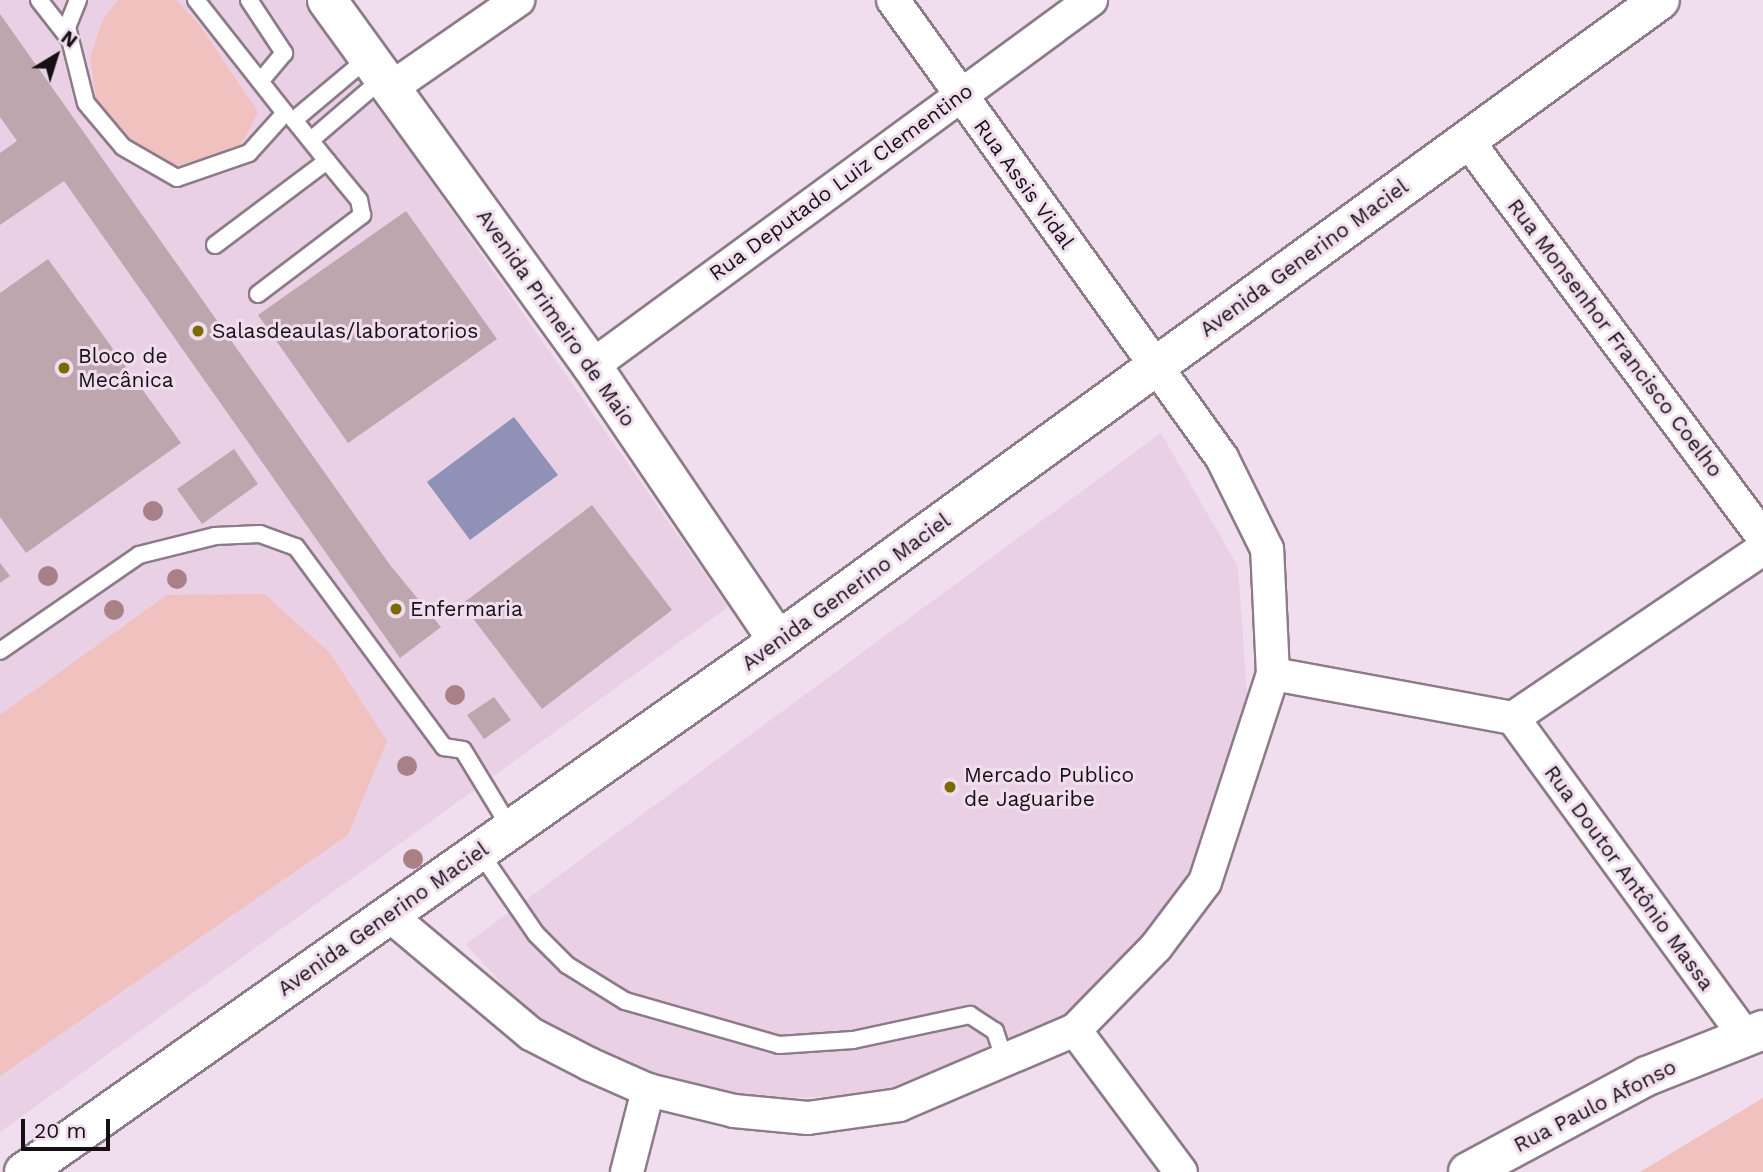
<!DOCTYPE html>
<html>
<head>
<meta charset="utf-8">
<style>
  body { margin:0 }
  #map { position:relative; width:1763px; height:1172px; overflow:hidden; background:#f0dded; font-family:"Work Sans",sans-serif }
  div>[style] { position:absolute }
  .built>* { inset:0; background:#e9d0e5 }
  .green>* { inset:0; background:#f0c1be }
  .water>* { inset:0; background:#8f91b7 }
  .building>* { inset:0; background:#bda6ad }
  .roads { filter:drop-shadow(2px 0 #8c7b89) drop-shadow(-2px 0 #8c7b89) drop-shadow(0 2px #8c7b89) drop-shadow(0 -2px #8c7b89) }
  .service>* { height:16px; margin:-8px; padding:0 8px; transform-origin:8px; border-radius:8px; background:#fff }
  .minor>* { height:32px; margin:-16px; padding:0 16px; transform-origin:16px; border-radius:16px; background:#fff }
  .tertiary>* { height:38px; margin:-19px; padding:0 19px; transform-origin:19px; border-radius:19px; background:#fff }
  .trees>* { width:20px; height:20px; margin:-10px; border-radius:50%; background:#aa8087 }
  .dots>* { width:19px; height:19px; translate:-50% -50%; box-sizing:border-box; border:4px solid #f0dded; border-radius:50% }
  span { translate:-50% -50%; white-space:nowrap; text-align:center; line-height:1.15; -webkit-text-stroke:6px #f0dded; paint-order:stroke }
  .street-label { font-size:21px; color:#161015 }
  .poi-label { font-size:21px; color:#161015 }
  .left { translate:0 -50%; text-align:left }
  .north { position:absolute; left:21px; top:21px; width:70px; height:70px; -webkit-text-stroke:5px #f0dded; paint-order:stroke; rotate:38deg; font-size:19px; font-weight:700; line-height:28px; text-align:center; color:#161015 }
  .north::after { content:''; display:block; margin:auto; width:24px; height:32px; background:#161015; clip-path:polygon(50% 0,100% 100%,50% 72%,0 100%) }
  .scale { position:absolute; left:21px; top:1119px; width:89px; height:32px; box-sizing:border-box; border:4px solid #161015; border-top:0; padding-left:9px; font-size:21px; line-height:24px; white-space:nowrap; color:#161015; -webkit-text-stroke:5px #f0dded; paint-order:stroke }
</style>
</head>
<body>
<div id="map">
  <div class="built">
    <i style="clip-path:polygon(0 0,304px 0,728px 607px,0 1132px)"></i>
    <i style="clip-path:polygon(1161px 433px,1238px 567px,1248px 708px,1193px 865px,1156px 924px,1056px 1031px,899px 1095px,715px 1099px,545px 1032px,466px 944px)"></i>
  </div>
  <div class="green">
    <i style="clip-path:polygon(118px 0,176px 0,199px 24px,258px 112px,240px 147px,173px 167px,138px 150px,98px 111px,90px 58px,102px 21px)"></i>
    <i style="clip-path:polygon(264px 594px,330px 653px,387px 741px,348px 835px,0 1076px,0 715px,167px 595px)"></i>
    <i style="clip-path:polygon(1763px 1098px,1763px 1172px,1640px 1172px)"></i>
  </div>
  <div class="water">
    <i style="clip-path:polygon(514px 417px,558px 475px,470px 540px,427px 482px)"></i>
  </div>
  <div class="building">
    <i style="clip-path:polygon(0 14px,390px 565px,441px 627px,400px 658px,64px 181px,0 225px,0 153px,17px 141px,0 117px)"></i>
    <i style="clip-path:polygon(406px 211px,497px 339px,348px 443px,258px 315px)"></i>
    <i style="clip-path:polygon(48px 259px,181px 443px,26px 553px,0 517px,0 293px)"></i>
    <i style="clip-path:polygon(234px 449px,258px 484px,202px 524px,177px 489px)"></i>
    <i style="clip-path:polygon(592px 505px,672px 610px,542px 709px,462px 604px)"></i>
    <i style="clip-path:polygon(0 563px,10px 576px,0 583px)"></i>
    <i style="clip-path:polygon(494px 697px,511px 720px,484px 739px,467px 715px)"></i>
  </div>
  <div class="roads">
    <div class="service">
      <i style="left:39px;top:0;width:47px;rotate:51.9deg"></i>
      <i style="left:78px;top:0;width:29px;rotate:112deg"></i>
      <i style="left:67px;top:27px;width:78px;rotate:76deg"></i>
      <i style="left:86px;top:103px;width:57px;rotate:49.9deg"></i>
      <i style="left:123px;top:147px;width:62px;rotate:29.9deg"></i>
      <i style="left:177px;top:178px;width:76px;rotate:-19.1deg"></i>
      <i style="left:249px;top:153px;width:54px;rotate:-48deg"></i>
      <i style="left:285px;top:113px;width:144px;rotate:-128.2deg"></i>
      <i style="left:249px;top:0;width:64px;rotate:56.6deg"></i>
      <i style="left:284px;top:53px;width:35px;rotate:130deg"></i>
      <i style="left:311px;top:140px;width:95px;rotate:-40.7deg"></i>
      <i style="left:215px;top:245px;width:140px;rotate:-36.9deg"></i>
      <i style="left:327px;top:161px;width:53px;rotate:-128.8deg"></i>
      <i style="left:294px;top:120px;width:97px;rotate:-40deg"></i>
      <i style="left:258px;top:294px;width:131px;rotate:-37.2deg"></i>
      <i style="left:362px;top:215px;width:15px;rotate:-101deg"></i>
      <i style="left:359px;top:200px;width:50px;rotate:-129.4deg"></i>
      <i style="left:0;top:651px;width:169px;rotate:-34.6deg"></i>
      <i style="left:139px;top:555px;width:78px;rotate:-14deg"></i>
      <i style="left:215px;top:536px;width:45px;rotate:-2.5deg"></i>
      <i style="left:260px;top:534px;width:38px;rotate:20deg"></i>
      <i style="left:296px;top:547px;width:249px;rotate:53.5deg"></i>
      <i style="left:444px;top:747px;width:19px;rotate:9deg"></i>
      <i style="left:463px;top:750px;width:92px;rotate:58.7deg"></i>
      <i style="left:479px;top:851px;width:101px;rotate:55.5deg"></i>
      <i style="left:536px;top:934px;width:44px;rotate:45deg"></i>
      <i style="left:567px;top:965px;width:68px;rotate:31.8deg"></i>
      <i style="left:625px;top:1001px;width:160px;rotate:15.9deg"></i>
      <i style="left:779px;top:1045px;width:74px;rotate:-3.9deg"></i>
      <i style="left:853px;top:1040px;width:120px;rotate:-12.1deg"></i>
      <i style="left:970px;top:1015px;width:30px;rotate:33deg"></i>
      <i style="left:995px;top:1031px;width:33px;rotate:72deg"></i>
    </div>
    <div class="minor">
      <i style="left:391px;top:88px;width:155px;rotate:-34.7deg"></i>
      <i style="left:1467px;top:140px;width:495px;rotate:53.3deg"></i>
      <i style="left:592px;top:366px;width:619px;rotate:-36.26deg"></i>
      <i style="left:1273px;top:674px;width:244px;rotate:10.4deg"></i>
      <i style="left:1513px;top:718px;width:302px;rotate:-34.1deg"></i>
      <i style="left:1513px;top:718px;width:396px;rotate:53.9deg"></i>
      <i style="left:388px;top:914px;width:187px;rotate:40deg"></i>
      <i style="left:531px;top:1034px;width:65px;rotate:27.3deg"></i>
      <i style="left:589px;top:1064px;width:64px;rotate:23.8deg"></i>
      <i style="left:648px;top:1090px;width:89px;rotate:13.7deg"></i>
      <i style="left:734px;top:1111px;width:74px;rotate:5.4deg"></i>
      <i style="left:808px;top:1118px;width:92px;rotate:-8.1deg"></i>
      <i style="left:899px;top:1105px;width:191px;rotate:-23.1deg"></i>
      <i style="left:1075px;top:1030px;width:116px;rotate:-45.7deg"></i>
      <i style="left:1156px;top:947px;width:81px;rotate:-53deg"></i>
      <i style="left:1205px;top:882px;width:219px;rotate:-71.9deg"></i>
      <i style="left:1273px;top:674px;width:125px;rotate:-92.7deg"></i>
      <i style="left:1267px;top:549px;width:102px;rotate:-116.3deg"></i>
      <i style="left:1222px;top:458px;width:564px;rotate:-125.69deg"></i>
      <i style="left:1075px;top:1030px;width:177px;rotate:53.3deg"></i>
      <i style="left:627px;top:1172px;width:85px;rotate:-75.6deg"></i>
    </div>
    <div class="tertiary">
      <i style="left:327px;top:0;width:452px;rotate:54.1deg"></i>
      <i style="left:592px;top:366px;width:332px;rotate:55.9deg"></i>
      <i style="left:24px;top:1172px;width:922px;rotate:-35.15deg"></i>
      <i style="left:778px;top:641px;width:1090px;rotate:-36.01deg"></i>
      <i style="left:1468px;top:1172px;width:203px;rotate:-28.2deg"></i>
      <i style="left:1647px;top:1076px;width:125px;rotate:-21.6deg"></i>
    </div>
  </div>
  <div class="trees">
    <i style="left:153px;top:511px"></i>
    <i style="left:48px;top:576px"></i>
    <i style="left:177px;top:579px"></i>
    <i style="left:114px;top:610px"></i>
    <i style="left:455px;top:695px"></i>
    <i style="left:407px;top:766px"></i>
    <i style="left:413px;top:859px"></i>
  </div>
  <div class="dots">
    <i style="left:198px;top:331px;background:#7c6900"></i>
    <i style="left:64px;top:368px;background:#7c6900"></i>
    <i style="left:396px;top:609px;background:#7c6900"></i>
    <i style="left:950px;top:787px;background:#7c6900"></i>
  </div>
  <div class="street-label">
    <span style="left:841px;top:182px;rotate:-36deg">Rua Deputado Luiz Clementino</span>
    <span style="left:1024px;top:184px;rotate:54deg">Rua Assis Vidal</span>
    <span style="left:1304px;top:258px;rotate:-36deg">Avenida Generino Maciel</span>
    <span style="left:556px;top:318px;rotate:55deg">Avenida Primeiro de Maio</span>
    <span style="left:1615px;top:338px;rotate:53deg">Rua Monsenhor Francisco Coelho</span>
    <span style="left:846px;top:592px;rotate:-36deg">Avenida Generino Maciel</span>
    <span style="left:1629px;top:878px;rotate:54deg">Rua Doutor Antônio Massa</span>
    <span style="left:383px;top:919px;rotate:-35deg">Avenida Generino Maciel</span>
    <span style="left:1595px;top:1106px;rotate:-27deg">Rua Paulo Afonso</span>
  </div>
  <div class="poi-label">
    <span class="left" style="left:212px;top:331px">Salasdeaulas/laboratorios</span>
    <span class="left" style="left:78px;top:368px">Bloco de<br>Mecânica</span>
    <span class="left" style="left:410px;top:609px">Enfermaria</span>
    <span class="left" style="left:964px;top:787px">Mercado Publico<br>de Jaguaribe</span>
  </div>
  <div class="north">N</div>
  <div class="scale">20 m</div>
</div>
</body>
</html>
